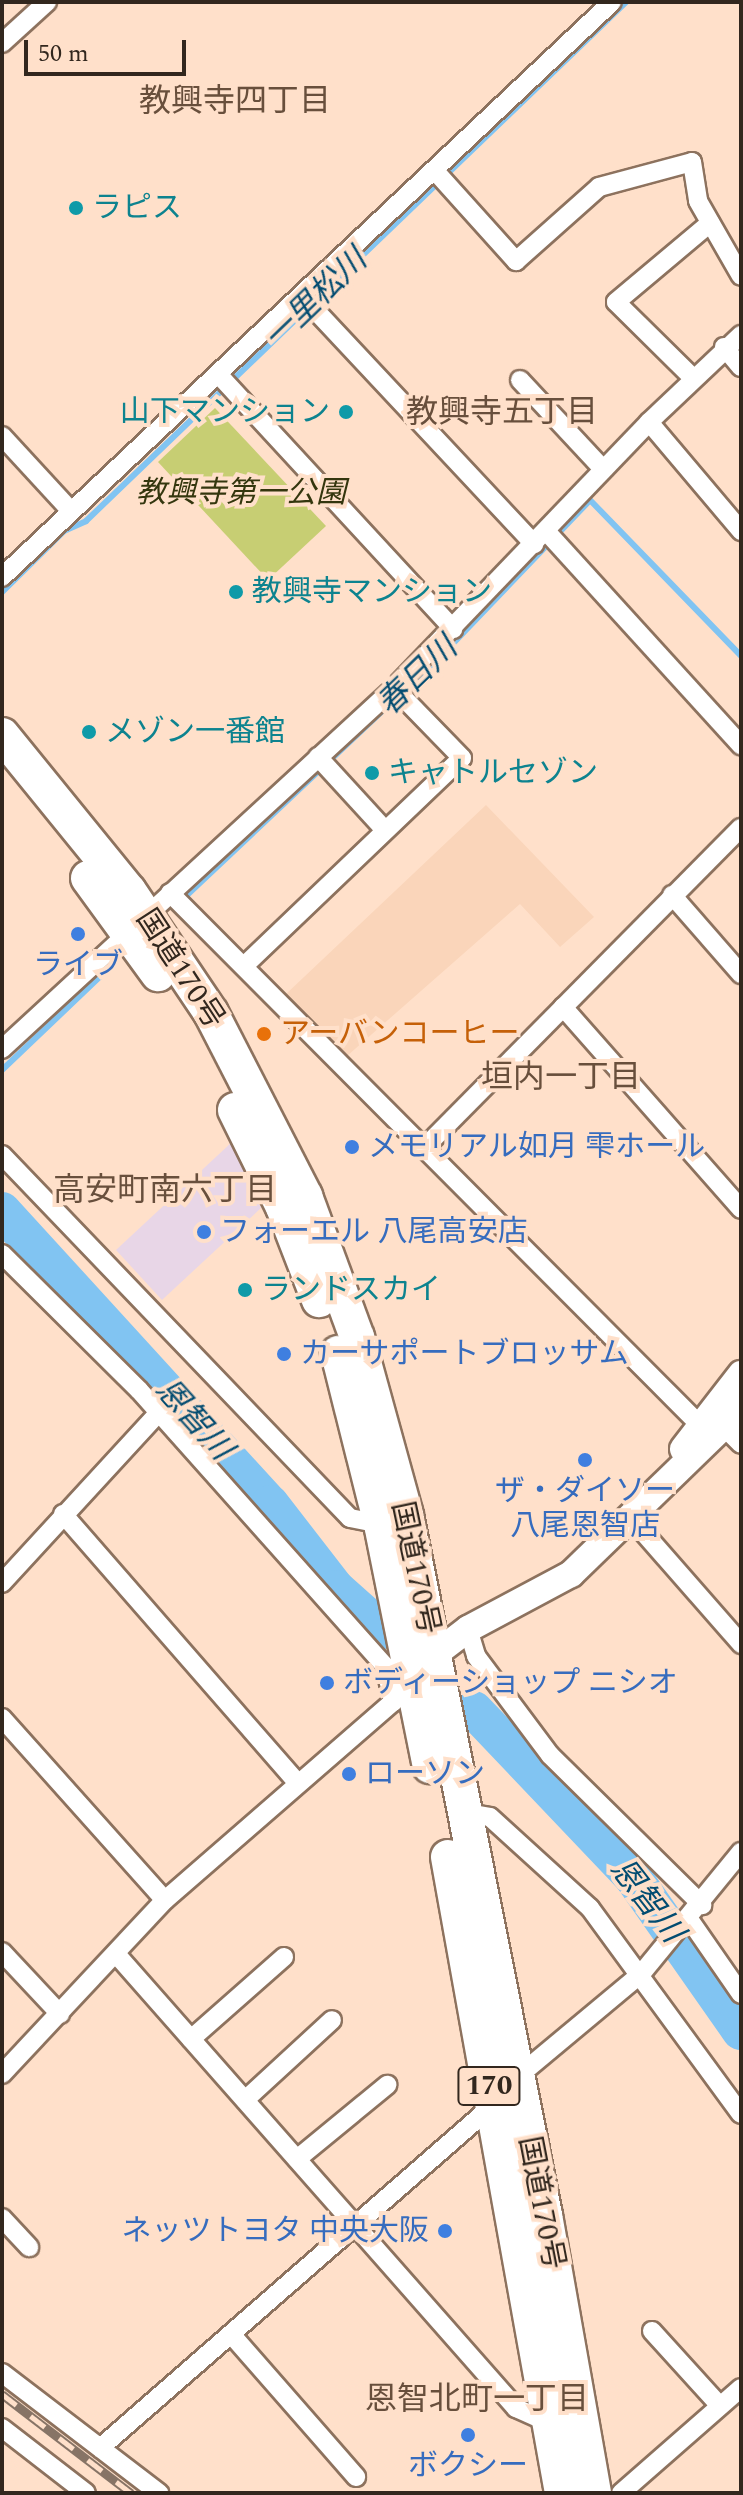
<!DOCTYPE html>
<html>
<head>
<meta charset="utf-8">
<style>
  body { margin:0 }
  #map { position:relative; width:743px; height:2495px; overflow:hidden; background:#ffe0ca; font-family:Spectral,"Noto Sans JP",serif }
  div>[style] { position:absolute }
  .commercial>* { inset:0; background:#e8d6e7 }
  .built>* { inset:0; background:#fad5ba }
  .green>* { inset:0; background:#c7ce73 }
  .stream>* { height:6px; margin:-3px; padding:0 3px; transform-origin:3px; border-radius:3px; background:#81c4f2 }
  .river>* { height:38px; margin:-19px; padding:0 19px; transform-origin:19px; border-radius:19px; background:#81c4f2 }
  .roads { filter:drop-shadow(2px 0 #8d725e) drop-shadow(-2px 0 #8d725e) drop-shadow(0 2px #8d725e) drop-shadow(0 -2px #8d725e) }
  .street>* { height:18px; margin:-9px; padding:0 9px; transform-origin:9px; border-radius:9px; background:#fff }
  .secondary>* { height:26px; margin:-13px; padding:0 13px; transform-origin:13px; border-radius:13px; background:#fff }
  .highway>* { height:34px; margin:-17px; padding:0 17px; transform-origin:17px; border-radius:17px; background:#fff }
  .rail>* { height:9px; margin-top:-4.5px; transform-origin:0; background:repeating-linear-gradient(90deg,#ffe0ca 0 18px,#877466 0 36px); box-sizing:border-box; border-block:2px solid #877466 }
  .dots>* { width:22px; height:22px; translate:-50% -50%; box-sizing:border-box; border:4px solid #ffe0ca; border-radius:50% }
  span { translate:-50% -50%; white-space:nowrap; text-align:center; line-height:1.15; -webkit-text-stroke:8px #ffe0ca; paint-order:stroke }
  .shield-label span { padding:2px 6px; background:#ffe0ca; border:2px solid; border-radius:6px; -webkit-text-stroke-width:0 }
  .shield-label { font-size:28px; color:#32271e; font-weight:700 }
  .culture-label { font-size:30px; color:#0d838f }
  .left { translate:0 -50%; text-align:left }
  .right { translate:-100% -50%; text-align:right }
  .park-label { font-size:30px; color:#34360e; font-style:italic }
  .shop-label { font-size:30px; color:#366cbe }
  .street-label { font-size:30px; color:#32271e }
  .food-label { font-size:30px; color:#c56008 }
  .neighbourhood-label { font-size:32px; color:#684f3c }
  .water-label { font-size:32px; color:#034c71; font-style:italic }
  .frame { position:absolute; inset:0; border:4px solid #32271e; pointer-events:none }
  .scale { position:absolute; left:24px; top:40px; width:162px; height:36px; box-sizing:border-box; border:4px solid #32271e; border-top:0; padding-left:10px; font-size:24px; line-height:28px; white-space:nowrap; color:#32271e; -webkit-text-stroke:6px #ffe0ca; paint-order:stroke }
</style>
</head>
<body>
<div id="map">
  <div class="commercial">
    <i style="clip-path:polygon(232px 1142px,261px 1208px,162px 1300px,116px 1250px)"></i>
  </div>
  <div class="built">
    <i style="clip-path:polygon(486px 805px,594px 917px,560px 947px,520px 904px,347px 1056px,286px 994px)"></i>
  </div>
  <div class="green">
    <i style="clip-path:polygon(215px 408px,326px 526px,268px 580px,158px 462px)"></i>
  </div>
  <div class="stream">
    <i style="left:2px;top:592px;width:87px;rotate:-44.5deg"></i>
    <i style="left:64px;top:531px;width:24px;rotate:-24deg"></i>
    <i style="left:86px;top:521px;width:749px;rotate:-43.86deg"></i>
    <i style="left:186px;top:896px;width:354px;rotate:-43.3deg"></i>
    <i style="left:444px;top:653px;width:211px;rotate:-46.3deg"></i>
    <i style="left:590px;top:500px;width:217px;rotate:45.9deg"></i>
    <i style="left:2px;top:1070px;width:148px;rotate:-43.6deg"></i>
  </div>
  <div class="river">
    <i style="left:2px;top:1211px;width:397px;rotate:47.6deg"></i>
    <i style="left:270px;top:1504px;width:108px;rotate:52.2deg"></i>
    <i style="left:336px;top:1589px;width:62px;rotate:41.7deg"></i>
    <i style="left:474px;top:1710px;width:231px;rotate:46.4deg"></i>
    <i style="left:633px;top:1877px;width:188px;rotate:55deg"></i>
  </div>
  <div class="roads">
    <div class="street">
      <i style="left:2px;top:43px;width:61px;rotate:-42.3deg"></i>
      <i style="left:436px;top:172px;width:120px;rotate:48deg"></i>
      <i style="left:516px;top:261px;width:111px;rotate:-41.7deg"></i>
      <i style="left:599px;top:187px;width:96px;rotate:-15deg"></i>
      <i style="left:692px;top:162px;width:39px;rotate:81deg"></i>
      <i style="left:698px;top:201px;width:86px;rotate:60.2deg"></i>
      <i style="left:302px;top:296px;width:340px;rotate:46.9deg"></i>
      <i style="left:724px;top:347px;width:26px;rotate:50deg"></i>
      <i style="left:218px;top:374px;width:347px;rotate:47.3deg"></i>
      <i style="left:693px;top:378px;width:108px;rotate:-135.4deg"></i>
      <i style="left:616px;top:302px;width:123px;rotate:-40deg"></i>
      <i style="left:520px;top:380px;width:122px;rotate:47deg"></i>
      <i style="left:649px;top:422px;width:143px;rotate:49.8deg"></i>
      <i style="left:2px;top:436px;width:102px;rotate:47.4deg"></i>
      <i style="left:546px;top:531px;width:290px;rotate:47.7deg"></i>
      <i style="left:2px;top:577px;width:838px;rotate:-43.31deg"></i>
      <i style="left:318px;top:757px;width:99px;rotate:47.5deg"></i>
      <i style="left:170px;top:893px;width:751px;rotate:45.11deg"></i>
      <i style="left:672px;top:895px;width:105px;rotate:48.9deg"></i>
      <i style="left:244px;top:966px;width:301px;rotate:-43.7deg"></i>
      <i style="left:462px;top:758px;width:98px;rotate:-134.2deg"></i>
      <i style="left:563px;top:1007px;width:269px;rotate:48.6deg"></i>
      <i style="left:2px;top:1049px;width:533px;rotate:-42.64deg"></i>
      <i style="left:394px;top:688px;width:368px;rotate:-46.2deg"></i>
      <i style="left:649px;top:422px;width:127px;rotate:-43.4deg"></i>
      <i style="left:425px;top:1147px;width:449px;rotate:-45.3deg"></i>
      <i style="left:2px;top:1155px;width:503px;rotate:46.21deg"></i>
      <i style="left:350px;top:1518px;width:32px;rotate:11deg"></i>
      <i style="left:2px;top:1254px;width:193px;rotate:44.8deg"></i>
      <i style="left:139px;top:1390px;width:370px;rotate:48.3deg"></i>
      <i style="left:385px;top:1666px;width:37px;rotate:77deg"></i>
      <i style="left:723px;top:1426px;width:25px;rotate:45deg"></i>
      <i style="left:63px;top:1514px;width:356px;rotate:48.9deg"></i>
      <i style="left:630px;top:1517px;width:169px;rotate:48.8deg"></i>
      <i style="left:2px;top:1583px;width:232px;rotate:-47.4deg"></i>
      <i style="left:468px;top:1629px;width:28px;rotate:73deg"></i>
      <i style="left:476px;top:1656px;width:124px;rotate:53.2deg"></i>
      <i style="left:550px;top:1755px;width:214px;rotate:44.6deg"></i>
      <i style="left:2px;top:1718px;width:244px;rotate:48.2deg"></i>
      <i style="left:462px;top:1812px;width:28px;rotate:10deg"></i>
      <i style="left:490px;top:1817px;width:135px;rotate:42.3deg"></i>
      <i style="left:590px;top:1908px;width:255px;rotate:53.8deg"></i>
      <i style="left:689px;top:1919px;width:91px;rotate:55.3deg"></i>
      <i style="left:2px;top:1952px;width:85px;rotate:46.9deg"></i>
      <i style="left:117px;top:1955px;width:604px;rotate:48.63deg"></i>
      <i style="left:516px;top:2408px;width:37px;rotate:24deg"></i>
      <i style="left:191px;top:2039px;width:124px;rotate:-41.4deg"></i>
      <i style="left:2px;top:2074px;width:238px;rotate:-46.9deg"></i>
      <i style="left:165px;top:1900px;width:302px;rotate:-41deg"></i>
      <i style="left:393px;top:1702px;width:32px;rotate:-49deg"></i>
      <i style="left:516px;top:2078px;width:163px;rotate:-39.8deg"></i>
      <i style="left:641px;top:1974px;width:158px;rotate:-50.7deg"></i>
      <i style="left:245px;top:2100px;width:118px;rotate:-42.6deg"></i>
      <i style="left:297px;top:2159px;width:117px;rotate:-39.4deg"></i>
      <i style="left:2px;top:2218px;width:40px;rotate:47deg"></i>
      <i style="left:652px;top:2331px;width:101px;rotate:47.8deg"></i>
      <i style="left:231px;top:2334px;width:190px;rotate:48.8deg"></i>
      <i style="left:2px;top:2373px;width:198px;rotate:37.4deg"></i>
      <i style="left:2px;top:2428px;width:106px;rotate:37.7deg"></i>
      <i style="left:100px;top:2448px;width:520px;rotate:-41.1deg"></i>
      <i style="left:621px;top:2493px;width:159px;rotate:-41.2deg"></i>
    </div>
    <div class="secondary">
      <i style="left:683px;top:1449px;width:95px;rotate:-52.3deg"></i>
      <i style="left:434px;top:1655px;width:43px;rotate:-37.4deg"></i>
      <i style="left:468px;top:1629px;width:117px;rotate:-28.1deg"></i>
      <i style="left:571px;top:1574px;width:237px;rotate:-44.1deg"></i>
    </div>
    <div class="highway">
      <i style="left:2px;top:735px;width:201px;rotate:50.9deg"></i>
      <i style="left:129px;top:891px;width:147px;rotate:56.1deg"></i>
      <i style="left:211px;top:1013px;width:206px;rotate:62.8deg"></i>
      <i style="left:305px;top:1196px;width:150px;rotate:69.8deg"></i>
      <i style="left:357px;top:1337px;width:185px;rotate:74.6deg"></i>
      <i style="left:406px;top:1515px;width:714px;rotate:78.77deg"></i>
      <i style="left:545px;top:2215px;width:282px;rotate:80deg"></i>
      <i style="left:88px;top:878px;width:119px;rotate:53.9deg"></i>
      <i style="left:235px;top:1110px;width:108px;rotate:63.7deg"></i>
      <i style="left:283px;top:1207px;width:100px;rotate:68.8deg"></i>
      <i style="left:338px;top:1353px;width:176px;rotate:75.9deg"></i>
      <i style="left:381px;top:1524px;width:247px;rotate:78.6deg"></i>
      <i style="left:448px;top:1857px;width:646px;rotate:79.84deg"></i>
    </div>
  </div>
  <div class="rail">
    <i style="left:2px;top:2394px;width:163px;rotate:37.5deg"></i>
  </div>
  <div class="dots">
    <i style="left:76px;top:208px;background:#0f9aa8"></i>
    <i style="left:346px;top:412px;background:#0f9aa8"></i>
    <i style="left:236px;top:592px;background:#0f9aa8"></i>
    <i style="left:89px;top:732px;background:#0f9aa8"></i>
    <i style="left:372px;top:773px;background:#0f9aa8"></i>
    <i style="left:78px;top:934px;background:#3f7fe0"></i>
    <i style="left:264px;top:1034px;background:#e8710a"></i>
    <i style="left:352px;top:1147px;background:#3f7fe0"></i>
    <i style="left:204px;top:1232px;background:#3f7fe0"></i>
    <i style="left:245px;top:1290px;background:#0f9aa8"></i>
    <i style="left:284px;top:1354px;background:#3f7fe0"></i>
    <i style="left:585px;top:1460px;background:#3f7fe0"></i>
    <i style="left:327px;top:1683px;background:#3f7fe0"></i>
    <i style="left:349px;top:1774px;background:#3f7fe0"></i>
    <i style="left:445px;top:2231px;background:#3f7fe0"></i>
    <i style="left:468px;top:2435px;background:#3f7fe0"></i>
  </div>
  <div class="shield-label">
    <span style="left:489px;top:2086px">170</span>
  </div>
  <div class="culture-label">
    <span class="left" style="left:92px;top:208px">ラピス</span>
    <span class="right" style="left:330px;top:412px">山下マンション</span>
    <span class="left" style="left:252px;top:592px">教興寺マンション</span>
    <span class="left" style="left:105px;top:732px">メゾン一番館</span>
    <span class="left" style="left:388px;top:773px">キャトルセゾン</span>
    <span class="left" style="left:261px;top:1290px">ランドスカイ</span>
  </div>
  <div class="park-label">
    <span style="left:241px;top:493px">教興寺第一公園</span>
  </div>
  <div class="shop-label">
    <span style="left:78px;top:965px">ライブ</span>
    <span class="left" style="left:368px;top:1147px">メモリアル如月 雫ホール</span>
    <span class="left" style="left:220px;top:1232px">フォーエル 八尾高安店</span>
    <span class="left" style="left:300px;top:1354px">カーサポートブロッサム</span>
    <span style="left:585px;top:1508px">ザ・ダイソー<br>八尾恩智店</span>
    <span class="left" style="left:343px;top:1683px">ボディーショップ ニシオ</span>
    <span class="left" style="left:365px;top:1774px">ローソン</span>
    <span class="right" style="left:429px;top:2231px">ネッツトヨタ 中央大阪</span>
    <span style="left:468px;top:2466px">ボクシー</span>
  </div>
  <div class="street-label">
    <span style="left:180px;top:969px;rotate:57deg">国道170号</span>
    <span style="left:415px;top:1568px;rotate:78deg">国道170号</span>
    <span style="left:541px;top:2203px;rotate:79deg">国道170号</span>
  </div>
  <div class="food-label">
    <span class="left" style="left:280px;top:1034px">アーバンコーヒー</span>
  </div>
  <div class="neighbourhood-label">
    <span style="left:235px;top:102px">教興寺四丁目</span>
    <span style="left:502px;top:413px">教興寺五丁目</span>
    <span style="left:561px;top:1078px">垣内一丁目</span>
    <span style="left:165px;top:1191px">高安町南六丁目</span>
    <span style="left:477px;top:2400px">恩智北町一丁目</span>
  </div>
  <div class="water-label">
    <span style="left:316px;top:300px;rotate:-44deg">一里松川</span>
    <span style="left:418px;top:677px;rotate:-44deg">春日川</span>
    <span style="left:193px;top:1420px;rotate:48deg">恩智川</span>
    <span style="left:646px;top:1901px;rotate:52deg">恩智川</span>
  </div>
  <div class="frame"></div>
  <div class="scale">50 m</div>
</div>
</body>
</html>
